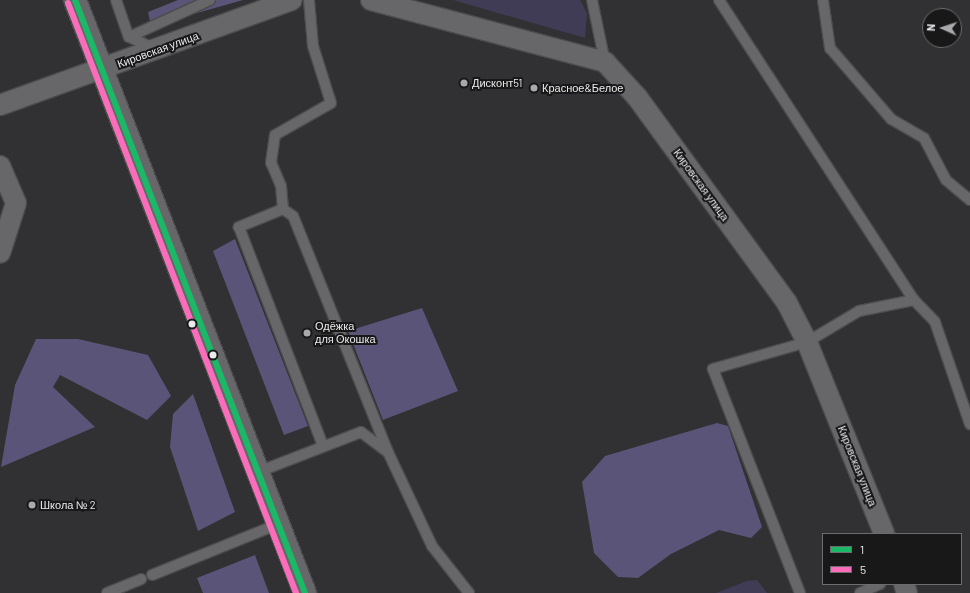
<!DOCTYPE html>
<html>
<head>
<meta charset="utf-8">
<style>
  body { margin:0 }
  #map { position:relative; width:970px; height:593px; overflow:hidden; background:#313032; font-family:Barlow,sans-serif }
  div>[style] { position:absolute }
  .green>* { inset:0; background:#403c55 }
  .forest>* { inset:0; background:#5a5478 }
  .roads { filter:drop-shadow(1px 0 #4c4b4d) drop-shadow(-1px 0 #4c4b4d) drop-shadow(0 1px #4c4b4d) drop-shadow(0 -1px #4c4b4d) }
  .service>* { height:10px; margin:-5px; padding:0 5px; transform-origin:5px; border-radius:5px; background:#676668 }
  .minor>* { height:20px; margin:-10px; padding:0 10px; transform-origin:10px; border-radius:10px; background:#676668 }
  .secondary>* { height:22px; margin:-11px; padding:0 11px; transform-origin:11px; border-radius:11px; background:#676668 }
  .bus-1>* { height:6px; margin:-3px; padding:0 3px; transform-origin:3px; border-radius:3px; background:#1ab867 }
  .bus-2>* { height:6px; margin:-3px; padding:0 3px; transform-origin:3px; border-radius:3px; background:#fb6dba }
  .dots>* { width:11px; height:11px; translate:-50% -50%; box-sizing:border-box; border:2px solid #181819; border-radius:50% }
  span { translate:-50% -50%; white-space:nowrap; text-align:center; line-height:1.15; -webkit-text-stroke:4px #181819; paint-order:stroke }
  .street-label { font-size:11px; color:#eaeaec }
  .poi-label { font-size:11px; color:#eaeaec }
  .left { translate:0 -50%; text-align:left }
  .legend { position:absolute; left:822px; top:533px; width:140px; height:52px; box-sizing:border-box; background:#181819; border:1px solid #6c6c6d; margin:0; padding:5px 7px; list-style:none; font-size:12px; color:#eaeaec }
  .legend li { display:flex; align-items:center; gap:8px; height:20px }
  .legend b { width:20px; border:1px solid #6c6c6d }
  .north { position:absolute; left:922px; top:8px; width:40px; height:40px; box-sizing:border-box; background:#181819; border:1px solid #6c6c6d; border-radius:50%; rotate:273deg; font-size:11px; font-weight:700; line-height:16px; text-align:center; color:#eaeaec }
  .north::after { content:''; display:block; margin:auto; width:14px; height:18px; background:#a9a9ab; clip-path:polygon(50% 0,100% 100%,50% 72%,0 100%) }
</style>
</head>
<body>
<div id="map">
  <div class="green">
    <i style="clip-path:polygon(453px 0,580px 0,587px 13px,585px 38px)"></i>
    <i style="clip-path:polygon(757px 580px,767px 593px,716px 593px,747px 581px)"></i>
  </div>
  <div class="forest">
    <i style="clip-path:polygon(178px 0,243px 0,151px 26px,148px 12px)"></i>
    <i style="clip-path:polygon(235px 239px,308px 426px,284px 435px,213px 251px)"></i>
    <i style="clip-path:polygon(422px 308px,458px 391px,383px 420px,348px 331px)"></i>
    <i style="clip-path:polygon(36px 339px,78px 339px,148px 355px,171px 396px,147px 420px,60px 375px,53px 387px,95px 427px,1px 467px,15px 385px)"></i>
    <i style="clip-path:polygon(193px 394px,235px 512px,198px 531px,170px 447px,173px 414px)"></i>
    <i style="clip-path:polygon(717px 423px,728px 426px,762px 527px,751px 538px,719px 530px,671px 554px,638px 578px,618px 577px,594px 553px,582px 482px,605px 456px)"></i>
    <i style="clip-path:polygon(255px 555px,269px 593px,203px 593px,197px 578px)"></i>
  </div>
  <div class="roads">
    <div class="service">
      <i style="left:116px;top:0;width:39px;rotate:71deg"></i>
      <i style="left:129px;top:37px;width:27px;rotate:24deg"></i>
      <i style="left:592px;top:0;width:63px;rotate:78.2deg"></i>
      <i style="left:719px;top:0;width:358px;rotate:57deg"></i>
      <i style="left:914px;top:300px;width:56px;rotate:168.7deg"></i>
      <i style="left:859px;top:311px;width:61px;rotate:149.2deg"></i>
      <i style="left:807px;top:342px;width:98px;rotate:164deg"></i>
      <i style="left:713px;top:369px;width:240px;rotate:68.8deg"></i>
      <i style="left:823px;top:0;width:49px;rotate:81.7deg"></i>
      <i style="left:830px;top:48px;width:94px;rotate:49.3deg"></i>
      <i style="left:891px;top:119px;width:38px;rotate:30deg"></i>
      <i style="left:924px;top:138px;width:47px;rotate:62.4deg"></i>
      <i style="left:946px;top:180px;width:31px;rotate:40deg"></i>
      <i style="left:129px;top:37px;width:89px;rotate:-24.6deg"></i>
      <i style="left:283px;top:209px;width:48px;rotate:157.8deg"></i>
      <i style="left:239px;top:227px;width:235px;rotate:69deg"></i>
      <i style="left:914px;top:300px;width:30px;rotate:46deg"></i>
      <i style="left:935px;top:322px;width:108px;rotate:71.1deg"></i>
      <i style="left:388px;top:452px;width:104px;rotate:64.9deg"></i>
      <i style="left:432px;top:546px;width:60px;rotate:51.8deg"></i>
      <i style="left:258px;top:472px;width:110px;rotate:-21.2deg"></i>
      <i style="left:361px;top:432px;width:34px;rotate:37deg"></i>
      <i style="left:388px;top:452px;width:254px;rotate:-111.9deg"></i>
      <i style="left:293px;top:216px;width:12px;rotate:-145deg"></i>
      <i style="left:283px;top:209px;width:23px;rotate:-95deg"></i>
      <i style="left:281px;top:186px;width:25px;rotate:-113deg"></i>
      <i style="left:271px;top:163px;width:28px;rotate:-82deg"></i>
      <i style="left:275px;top:135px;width:64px;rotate:-29.7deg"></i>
      <i style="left:331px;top:103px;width:60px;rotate:-107.5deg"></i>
      <i style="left:313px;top:46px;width:46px;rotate:-95deg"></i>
      <i style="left:152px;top:575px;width:136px;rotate:-22deg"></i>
      <i style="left:107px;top:593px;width:37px;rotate:-22deg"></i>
      <i style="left:860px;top:593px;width:22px;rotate:-24deg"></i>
    </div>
    <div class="minor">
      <i style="left:371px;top:0;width:242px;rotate:14.8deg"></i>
      <i style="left:605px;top:62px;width:47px;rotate:47.6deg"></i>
      <i style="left:637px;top:97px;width:255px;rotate:53.9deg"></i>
      <i style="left:787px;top:303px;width:44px;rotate:62.9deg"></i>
      <i style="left:807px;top:342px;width:207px;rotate:68.1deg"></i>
      <i style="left:0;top:105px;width:310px;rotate:-19.8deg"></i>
      <i style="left:0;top:166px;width:40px;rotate:66.6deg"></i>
      <i style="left:16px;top:203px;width:52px;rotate:107.7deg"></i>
      <i style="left:904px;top:584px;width:9px;rotate:72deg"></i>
    </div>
    <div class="secondary">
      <i style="left:75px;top:0;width:636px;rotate:68.8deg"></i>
    </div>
  </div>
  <div class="bus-1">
    <i style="left:75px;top:0;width:636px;rotate:68.8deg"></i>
  </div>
  <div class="bus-2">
    <i style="left:68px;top:3px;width:633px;rotate:68.87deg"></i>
  </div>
  <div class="dots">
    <i style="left:464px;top:83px;background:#a9a9ab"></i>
    <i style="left:534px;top:88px;background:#a9a9ab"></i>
    <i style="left:192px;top:324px;background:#eaeaec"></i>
    <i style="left:307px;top:333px;background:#a9a9ab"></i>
    <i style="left:213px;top:355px;background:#eaeaec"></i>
    <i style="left:32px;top:505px;background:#a9a9ab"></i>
  </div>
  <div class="street-label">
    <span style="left:158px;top:50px;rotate:-20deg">Кировская улица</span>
    <span style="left:701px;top:185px;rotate:54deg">Кировская улица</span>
    <span style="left:857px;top:466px;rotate:68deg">Кировская улица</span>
  </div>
  <div class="poi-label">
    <span class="left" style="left:472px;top:83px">Дисконт51</span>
    <span class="left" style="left:542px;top:88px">Красное&amp;Белое</span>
    <span class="left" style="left:315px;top:333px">Одёжка<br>для Окошка</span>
    <span class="left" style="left:40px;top:505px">Школа № 2</span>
  </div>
  <ul class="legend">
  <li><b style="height:5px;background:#1ab867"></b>1</li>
  <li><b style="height:5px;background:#fb6dba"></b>5</li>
  </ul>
  <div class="north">N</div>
</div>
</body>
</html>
